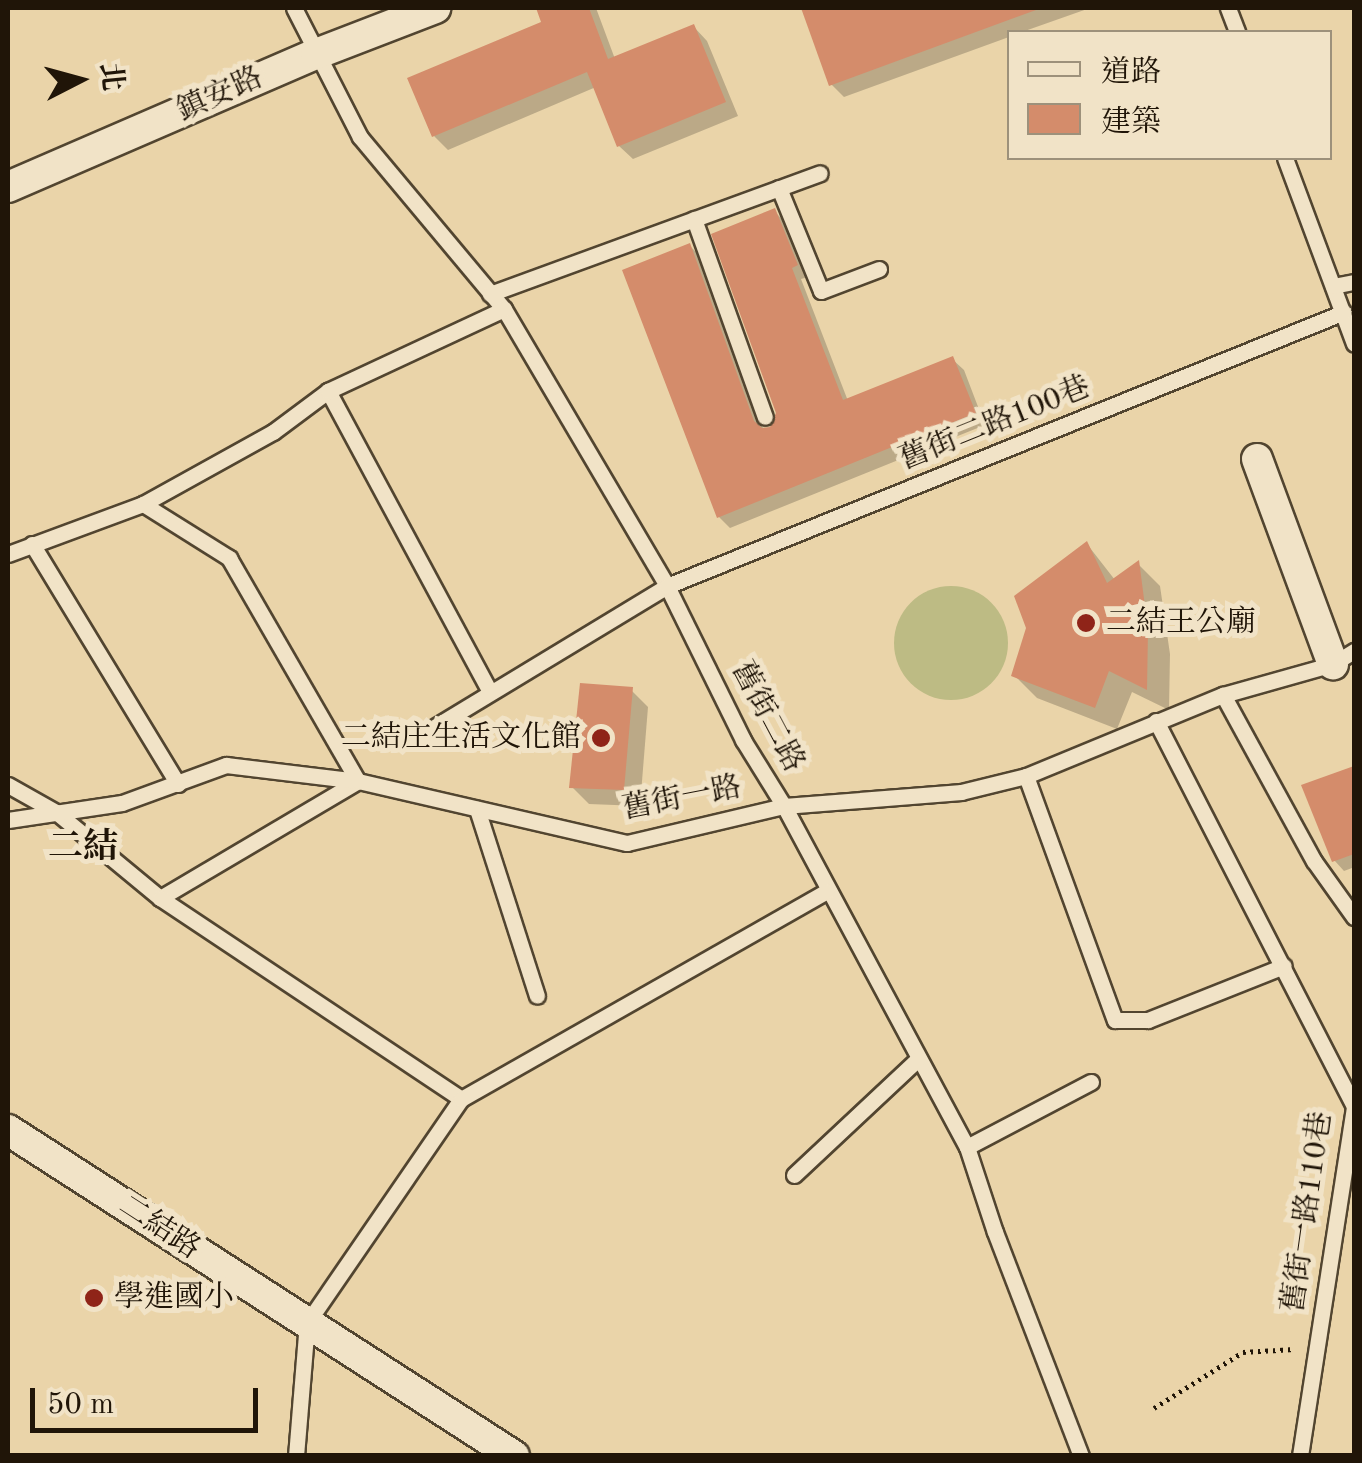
<!DOCTYPE html>
<html>
<head>
<meta charset="utf-8">
<style>
  body { margin:0 }
  #map { position:relative; width:1362px; height:1463px; overflow:hidden; background:#ead4a9; font-family:"Old Standard TT","Noto Serif TC",serif }
  div>[style] { position:absolute }
  .green>* { inset:0; background:#bdbb84 }
  .round { border-radius:50% }
  .shadow>* { inset:0; background:#0003 }
  .building>* { inset:0; background:#d48c6b }
  .path>* { height:5px; margin-top:-2.5px; transform-origin:0; background:repeating-linear-gradient(90deg,#201508 0 2.5px,transparent 0 7.5px) }
  .roads { filter:drop-shadow(2px 0 #524530) drop-shadow(-2px 0 #524530) drop-shadow(0 2px #524530) drop-shadow(0 -2px #524530) }
  .lane>* { height:15px; margin:-7.5px; padding:0 7.5px; transform-origin:7.5px; border-radius:7.5px; background:#f1e3c7 }
  .street>* { height:30px; margin:-15px; padding:0 15px; transform-origin:15px; border-radius:15px; background:#f1e3c7 }
  .dots>* { width:28px; height:28px; translate:-50% -50%; box-sizing:border-box; border:5px solid #f1e3c7; border-radius:50% }
  span { translate:-50% -50%; white-space:nowrap; text-align:center; line-height:1.15; -webkit-text-stroke:10px #f1e3c7; paint-order:stroke }
  .street-label { font-size:30px; color:#201508 }
  .poi-label { font-size:30px; color:#201508 }
  .left { translate:0 -50%; text-align:left }
  .right { translate:-100% -50%; text-align:right }
  .quarter-label { font-size:35px; color:#201508; font-weight:700 }
  .frame { position:absolute; inset:0; border:10px solid #201508; pointer-events:none }
  .legend { position:absolute; left:1007px; top:30px; width:325px; height:130px; box-sizing:border-box; background:#f1e3c7; border:2px solid #9d917b; margin:0; padding:12px 18px; list-style:none; font-size:30px; color:#201508 }
  .legend li { display:flex; align-items:center; gap:20px; height:50px }
  .legend b { width:50px; border:2px solid #9d917b }
  .north { position:absolute; left:30px; top:30px; width:100px; height:100px; -webkit-text-stroke:8px #f1e3c7; paint-order:stroke; rotate:84deg; font-size:28px; font-weight:700; line-height:40px; text-align:center; color:#201508 }
  .north::after { content:''; display:block; margin:auto; width:35px; height:45px; background:#201508; clip-path:polygon(50% 0,100% 100%,50% 72%,0 100%) }
  .scale { position:absolute; left:30px; top:1388px; width:228px; height:45px; box-sizing:border-box; border:5px solid #201508; border-top:0; padding-left:12px; font-size:30px; line-height:35px; white-space:nowrap; color:#201508; -webkit-text-stroke:8px #f1e3c7; paint-order:stroke }
</style>
</head>
<body>
<div id="map">
  <div class="green">
    <i class="round" style="left:894px;top:586px;width:114px;height:114px"></i>
  </div>
  <div class="shadow">
    <i style="clip-path:polygon(596px 8px,615px 59px,694px 27px,707px 41px,738px 116px,633px 159px,619px 146px,596px 87px,448px 150px,434px 136px,544px 24px,539px 9px)"></i>
    <i style="clip-path:polygon(803px 8px,1090px 8px,1022px 32px,1009px 32px,1009px 37px,844px 97px,831px 84px)"></i>
    <i style="clip-path:polygon(774px 211px,785px 222px,808px 277px,801px 279px,848px 401px,952px 359px,964px 370px,985px 425px,730px 528px,719px 517px,690px 246px,701px 257px,764px 431px,776px 425px)"></i>
    <i style="clip-path:polygon(1087px 544px,1115px 580px,1138px 564px,1160px 586px,1170px 654px,1169px 710px,1132px 692px,1117px 729px,1037px 698px,1014px 675px)"></i>
    <i style="clip-path:polygon(631px 690px,648px 707px,640px 806px,589px 804px,572px 787px)"></i>
    <i style="clip-path:polygon(1354px 769px,1354px 874px,1352px 868px,1344px 871px,1334px 860px,1304px 786px)"></i>
  </div>
  <div class="building">
    <i style="clip-path:polygon(536px 8px,589px 8px,608px 59px,694px 24px,726px 102px,617px 147px,587px 72px,432px 137px,407px 78px,541px 22px)"></i>
    <i style="clip-path:polygon(801px 8px,1035px 8px,1036px 10px,829px 86px)"></i>
    <i style="clip-path:polygon(775px 208px,798px 265px,792px 268px,843px 400px,953px 356px,976px 413px,717px 518px,622px 270px,690px 243px,754px 421px,762px 428px,770px 427px,776px 413px,711px 234px)"></i>
    <i style="clip-path:polygon(1087px 541px,1107px 583px,1139px 560px,1148px 630px,1147px 690px,1109px 671px,1095px 708px,1011px 676px,1026px 628px,1014px 596px)"></i>
    <i style="clip-path:polygon(580px 683px,633px 687px,624px 790px,569px 788px)"></i>
    <i style="clip-path:polygon(1354px 766px,1354px 854px,1332px 862px,1301px 785px)"></i>
  </div>
  <div class="path">
    <i style="left:1154px;top:1408px;width:105px;rotate:-32.2deg"></i>
    <i style="left:1243px;top:1352px;width:51px;rotate:-3.4deg"></i>
  </div>
  <div class="roads">
    <div class="lane">
      <i style="left:294px;top:8px;width:145px;rotate:62.9deg"></i>
      <i style="left:360px;top:137px;width:224px;rotate:50.1deg"></i>
      <i style="left:504px;top:309px;width:321px;rotate:59.5deg"></i>
      <i style="left:667px;top:586px;width:172px;rotate:63.7deg"></i>
      <i style="left:743px;top:740px;width:78px;rotate:58.2deg"></i>
      <i style="left:784px;top:806px;width:387px;rotate:61.8deg"></i>
      <i style="left:967px;top:1147px;width:89px;rotate:71.8deg"></i>
      <i style="left:995px;top:1232px;width:240px;rotate:69deg"></i>
      <i style="left:1228px;top:8px;width:26px;rotate:69deg"></i>
      <i style="left:1285px;top:158px;width:198px;rotate:69.6deg"></i>
      <i style="left:779px;top:188px;width:111px;rotate:67.8deg"></i>
      <i style="left:821px;top:291px;width:62px;rotate:-20.8deg"></i>
      <i style="left:694px;top:219px;width:210px;rotate:70.3deg"></i>
      <i style="left:1333px;top:286px;width:21px;rotate:-11deg"></i>
      <i style="left:490px;top:294px;width:351px;rotate:-20.1deg"></i>
      <i style="left:328px;top:391px;width:342px;rotate:61.7deg"></i>
      <i style="left:143px;top:504px;width:102px;rotate:32.1deg"></i>
      <i style="left:229px;top:558px;width:258px;rotate:60deg"></i>
      <i style="left:358px;top:781px;width:230px;rotate:149.4deg"></i>
      <i style="left:32px;top:544px;width:281px;rotate:58.7deg"></i>
      <i style="left:8px;top:554px;width:144px;rotate:-20.3deg"></i>
      <i style="left:143px;top:504px;width:149px;rotate:-29deg"></i>
      <i style="left:273px;top:432px;width:69px;rotate:-36.7deg"></i>
      <i style="left:328px;top:391px;width:194px;rotate:-25deg"></i>
      <i style="left:1223px;top:695px;width:189px;rotate:61.3deg"></i>
      <i style="left:1314px;top:861px;width:69px;rotate:54.5deg"></i>
      <i style="left:1156px;top:721px;width:434px;rotate:62.8deg"></i>
      <i style="left:1354px;top:1107px;width:353px;rotate:98.8deg"></i>
      <i style="left:436px;top:726px;width:270px;rotate:-31.2deg"></i>
      <i style="left:667px;top:586px;width:730px;rotate:-22.03deg"></i>
      <i style="left:1026px;top:776px;width:260px;rotate:70deg"></i>
      <i style="left:1115px;top:1020px;width:33px"></i>
      <i style="left:1148px;top:1020px;width:146px;rotate:-21.7deg"></i>
      <i style="left:8px;top:785px;width:55px;rotate:29.4deg"></i>
      <i style="left:56px;top:812px;width:135px;rotate:39.6deg"></i>
      <i style="left:160px;top:898px;width:362px;rotate:33.7deg"></i>
      <i style="left:477px;top:809px;width:196px;rotate:72.2deg"></i>
      <i style="left:8px;top:820px;width:115px;rotate:-8.5deg"></i>
      <i style="left:122px;top:803px;width:111px;rotate:-20.1deg"></i>
      <i style="left:226px;top:765px;width:133px;rotate:6.9deg"></i>
      <i style="left:358px;top:781px;width:276px;rotate:13deg"></i>
      <i style="left:627px;top:843px;width:161px;rotate:-13.3deg"></i>
      <i style="left:784px;top:806px;width:178px;rotate:-4.5deg"></i>
      <i style="left:961px;top:792px;width:67px;rotate:-13.8deg"></i>
      <i style="left:1026px;top:776px;width:213px;rotate:-22.4deg"></i>
      <i style="left:1223px;top:695px;width:114px;rotate:-15.7deg"></i>
      <i style="left:1333px;top:664px;width:25px;rotate:-32deg"></i>
      <i style="left:967px;top:1147px;width:140px;rotate:-27.7deg"></i>
      <i style="left:794px;top:1175px;width:170px;rotate:-43.1deg"></i>
      <i style="left:296px;top:1456px;width:133px;rotate:-85.3deg"></i>
      <i style="left:307px;top:1323px;width:272px;rotate:-55.5deg"></i>
      <i style="left:461px;top:1099px;width:420px;rotate:-29.6deg"></i>
    </div>
    <div class="street">
      <i style="left:8px;top:187px;width:335px;rotate:-23.4deg"></i>
      <i style="left:316px;top:54px;width:128px;rotate:-21.1deg"></i>
      <i style="left:1257px;top:459px;width:219px;rotate:69.7deg"></i>
      <i style="left:8px;top:1130px;width:602px;rotate:32.79deg"></i>
    </div>
  </div>
  <div class="dots">
    <i style="left:1086px;top:623px;background:#8f2418"></i>
    <i style="left:601px;top:738px;background:#8f2418"></i>
    <i style="left:94px;top:1298px;background:#8f2418"></i>
  </div>
  <div class="street-label">
    <span style="left:220px;top:95px;rotate:-24deg">鎮安路</span>
    <span style="left:995px;top:424px;rotate:-22deg">舊街二路100巷</span>
    <span style="left:767px;top:717px;rotate:62deg">舊街二路</span>
    <span style="left:682px;top:799px;rotate:-11deg">舊街一路</span>
    <span style="left:1308px;top:1212px;rotate:-82deg">舊街一路110巷</span>
    <span style="left:159px;top:1228px;rotate:33deg">二結路</span>
  </div>
  <div class="poi-label">
    <span class="left" style="left:1106px;top:623px">二結王公廟</span>
    <span class="right" style="left:581px;top:738px">二結庄生活文化館</span>
    <span class="left" style="left:114px;top:1298px">學進國小</span>
  </div>
  <div class="quarter-label">
    <span style="left:83px;top:848px">二結</span>
  </div>
  <div class="frame"></div>
  <ul class="legend">
  <li><b style="height:12px;background:#f1e3c7"></b>道路</li>
  <li><b style="height:28px;background:#d48c6b"></b>建築</li>
  </ul>
  <div class="north">北</div>
  <div class="scale">50 m</div>
</div>
</body>
</html>
